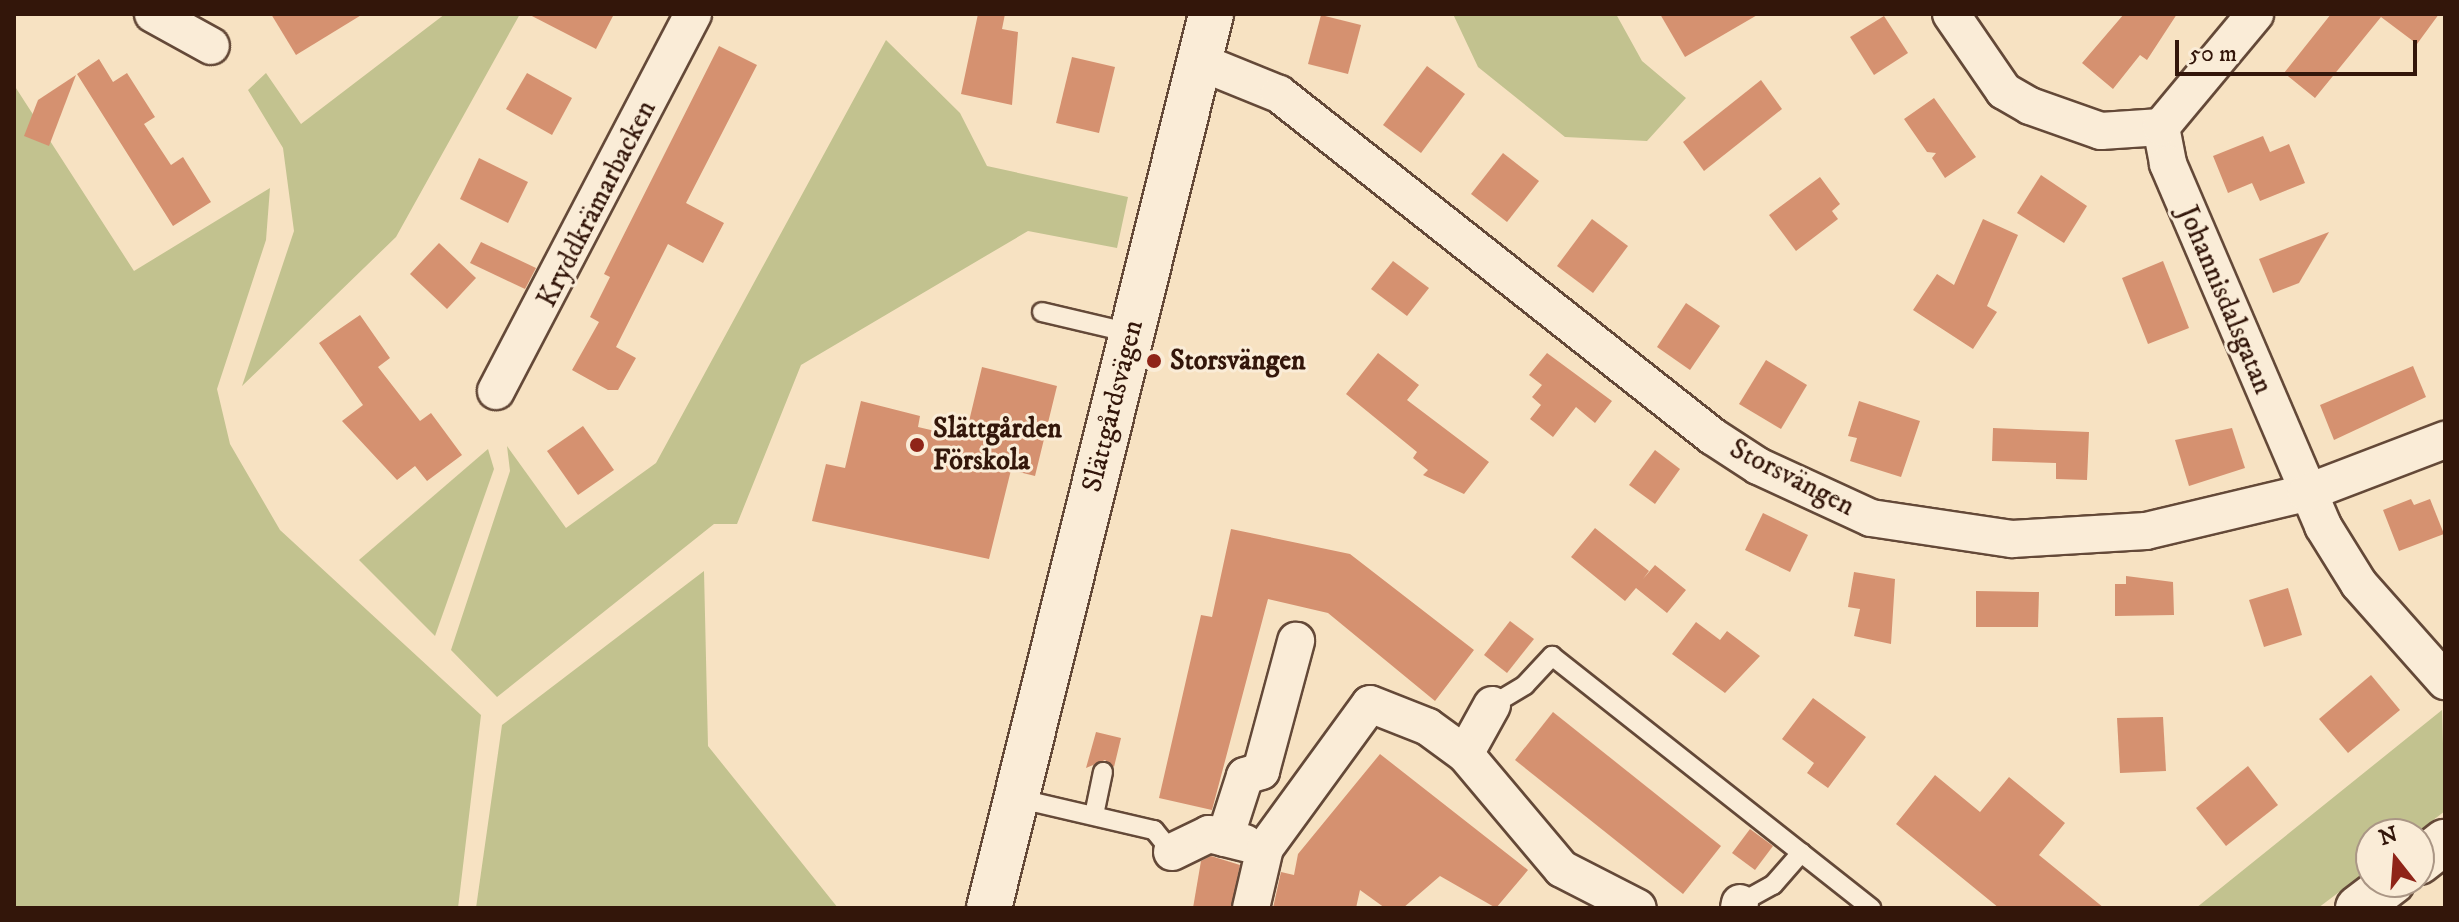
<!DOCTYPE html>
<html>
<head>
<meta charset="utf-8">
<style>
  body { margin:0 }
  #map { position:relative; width:2459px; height:922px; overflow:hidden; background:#f7e2c2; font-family:"IM FELL DW Pica",serif }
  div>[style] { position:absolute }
  .green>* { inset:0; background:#c2c28f }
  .building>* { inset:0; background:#d59170 }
  .roads { filter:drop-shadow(2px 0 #644938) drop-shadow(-2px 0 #644938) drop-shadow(0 2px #644938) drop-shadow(0 -2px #644938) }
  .service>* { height:18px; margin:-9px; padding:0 9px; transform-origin:9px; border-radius:9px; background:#faecd7 }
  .minor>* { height:36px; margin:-18px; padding:0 18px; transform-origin:18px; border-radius:18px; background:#faecd7 }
  .tertiary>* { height:44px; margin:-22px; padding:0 22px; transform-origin:22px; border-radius:22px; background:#faecd7 }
  .dots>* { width:22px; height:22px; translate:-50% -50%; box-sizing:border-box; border:4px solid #faecd7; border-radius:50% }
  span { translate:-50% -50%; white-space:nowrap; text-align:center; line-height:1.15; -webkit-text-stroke:6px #faecd7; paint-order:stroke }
  .street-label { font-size:28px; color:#33160a }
  .poi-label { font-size:28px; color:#33160a; font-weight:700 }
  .left { translate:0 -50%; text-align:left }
  .frame { position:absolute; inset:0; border:16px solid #33160a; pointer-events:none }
  .north { position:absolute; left:2355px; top:818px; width:80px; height:80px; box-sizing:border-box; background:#faecd7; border:2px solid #aa9685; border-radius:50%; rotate:343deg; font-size:22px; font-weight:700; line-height:32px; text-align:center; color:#33160a }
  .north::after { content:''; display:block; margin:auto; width:28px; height:36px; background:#8f2418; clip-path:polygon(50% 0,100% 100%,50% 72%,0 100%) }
  .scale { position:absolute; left:2175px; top:40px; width:242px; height:36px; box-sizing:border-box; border:4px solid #33160a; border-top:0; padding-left:10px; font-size:24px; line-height:28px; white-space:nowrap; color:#33160a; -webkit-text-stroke:6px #faecd7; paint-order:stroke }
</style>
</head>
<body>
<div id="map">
  <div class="green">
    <i style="clip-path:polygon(445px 14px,520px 14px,396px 237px,242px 386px,294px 231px,283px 148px,248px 90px,266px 73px,301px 124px)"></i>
    <i style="clip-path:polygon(1453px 14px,1616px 14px,1642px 61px,1686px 98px,1647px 141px,1565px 137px,1478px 67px)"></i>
    <i style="clip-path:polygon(886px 40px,960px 113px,987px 166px,1128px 197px,1117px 248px,1028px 231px,801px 365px,737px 524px,714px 524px,497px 697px,451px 650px,510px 471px,507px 446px,566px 528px,656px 463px)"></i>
    <i style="clip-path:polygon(14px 85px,134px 271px,270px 188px,266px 240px,217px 389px,230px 444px,280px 530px,481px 715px,458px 908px,14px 908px)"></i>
    <i style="clip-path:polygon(488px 449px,494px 469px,435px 636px,359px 560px)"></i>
    <i style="clip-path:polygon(704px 571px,708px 746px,838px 908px,476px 908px,502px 725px)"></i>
    <i style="clip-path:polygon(2442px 710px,2445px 811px,2415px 834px,2371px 834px,2371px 868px,2318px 908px,2196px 908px)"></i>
  </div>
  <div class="building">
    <i style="clip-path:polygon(271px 14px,363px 14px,296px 55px)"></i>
    <i style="clip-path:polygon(528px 14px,614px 14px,596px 49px)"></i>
    <i style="clip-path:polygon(978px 14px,1005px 14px,1002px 29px,1018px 32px,1012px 105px,961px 94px)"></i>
    <i style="clip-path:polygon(1660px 14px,1759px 14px,1685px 57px)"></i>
    <i style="clip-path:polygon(2124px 14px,2177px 14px,2147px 60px,2140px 55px,2113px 89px,2082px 63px)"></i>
    <i style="clip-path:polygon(2331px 14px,2439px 14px,2417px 44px,2381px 17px,2315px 98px,2284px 73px)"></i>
    <i style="clip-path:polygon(1321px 15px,1361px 25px,1348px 74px,1308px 64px)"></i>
    <i style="clip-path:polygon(1884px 16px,1908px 53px,1874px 75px,1850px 37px)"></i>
    <i style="clip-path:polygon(719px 46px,757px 65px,686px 203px,724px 223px,703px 263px,668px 244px,616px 347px,636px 358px,618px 390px,608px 390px,572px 370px,599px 322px,590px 317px,610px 277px,604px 274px)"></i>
    <i style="clip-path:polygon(1072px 57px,1115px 67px,1099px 133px,1056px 123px)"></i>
    <i style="clip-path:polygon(99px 59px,113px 82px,127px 73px,155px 117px,144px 124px,171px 165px,183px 157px,211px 202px,173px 226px,77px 74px)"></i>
    <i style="clip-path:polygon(1427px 66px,1465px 94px,1421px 153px,1383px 125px)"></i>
    <i style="clip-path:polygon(527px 73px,572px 98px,552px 135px,506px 109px)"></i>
    <i style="clip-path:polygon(76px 75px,49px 146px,24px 136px,38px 100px)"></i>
    <i style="clip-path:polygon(1761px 80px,1782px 109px,1704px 171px,1683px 142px)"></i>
    <i style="clip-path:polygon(1934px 98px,1976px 157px,1945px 178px,1932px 158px,1936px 153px,1927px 152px,1904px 119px)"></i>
    <i style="clip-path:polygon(2263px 136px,2270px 152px,2289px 144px,2305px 183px,2260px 201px,2252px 183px,2228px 193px,2213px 156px)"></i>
    <i style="clip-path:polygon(1503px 153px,1539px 181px,1507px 222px,1471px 194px)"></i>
    <i style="clip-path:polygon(479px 158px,528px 182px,508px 223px,460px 199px)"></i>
    <i style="clip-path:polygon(2041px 175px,2087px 206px,2064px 243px,2017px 213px)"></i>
    <i style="clip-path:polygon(1820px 177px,1840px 204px,1832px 211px,1838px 219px,1796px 251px,1769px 215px)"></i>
    <i style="clip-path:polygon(1592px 219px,1628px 246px,1593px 293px,1557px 266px)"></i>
    <i style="clip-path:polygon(1983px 219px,2018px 235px,1987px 306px,1997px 312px,1973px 349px,1913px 310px,1937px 274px,1954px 285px)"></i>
    <i style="clip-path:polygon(2329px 232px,2299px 283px,2273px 293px,2259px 259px)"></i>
    <i style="clip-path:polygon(481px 242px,536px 268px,525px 289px,470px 263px)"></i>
    <i style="clip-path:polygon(439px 243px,476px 278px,447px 309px,410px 274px)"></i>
    <i style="clip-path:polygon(1393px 261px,1429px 288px,1407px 316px,1371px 289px)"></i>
    <i style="clip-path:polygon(2163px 261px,2189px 328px,2148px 344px,2122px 278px)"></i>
    <i style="clip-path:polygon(1686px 303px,1720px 326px,1690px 370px,1657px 347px)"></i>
    <i style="clip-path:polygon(360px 315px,390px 358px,378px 367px,420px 421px,431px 413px,462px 455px,427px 481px,415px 466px,397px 480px,342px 421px,363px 405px,319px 343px)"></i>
    <i style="clip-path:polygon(1378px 353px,1419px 385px,1407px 400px,1489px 462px,1464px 494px,1423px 475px,1428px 470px,1413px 458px,1417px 452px,1346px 394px)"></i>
    <i style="clip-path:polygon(1547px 353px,1612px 401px,1595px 423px,1576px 407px,1553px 437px,1530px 419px,1541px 405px,1532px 397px,1542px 385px,1529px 375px)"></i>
    <i style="clip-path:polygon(1766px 360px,1807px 385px,1781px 429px,1739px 404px)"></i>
    <i style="clip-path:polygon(2413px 366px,2426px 397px,2334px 440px,2320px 405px)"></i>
    <i style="clip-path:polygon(982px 367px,1057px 386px,1035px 476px,1011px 470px,989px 559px,812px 521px,826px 464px,845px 468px,861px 401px,920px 416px,918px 427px,965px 438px)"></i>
    <i style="clip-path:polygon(1859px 401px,1920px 421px,1901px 477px,1850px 461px,1857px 438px,1848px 436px)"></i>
    <i style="clip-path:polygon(583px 426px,614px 470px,578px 495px,547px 451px)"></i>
    <i style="clip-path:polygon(1993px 428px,2089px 432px,2087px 480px,2056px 479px,2056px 463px,1992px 461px)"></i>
    <i style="clip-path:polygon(2232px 428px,2245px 468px,2189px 486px,2175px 440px)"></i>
    <i style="clip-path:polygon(1655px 450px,1680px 469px,1655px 504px,1629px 485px)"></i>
    <i style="clip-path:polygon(2411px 499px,2414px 505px,2430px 499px,2444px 534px,2399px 551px,2383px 510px)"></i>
    <i style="clip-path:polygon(1763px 513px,1808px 535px,1790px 572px,1745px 550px)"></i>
    <i style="clip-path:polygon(1595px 528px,1649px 571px,1643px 579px,1655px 565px,1686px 590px,1667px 613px,1636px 588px,1625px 601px,1571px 557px)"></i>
    <i style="clip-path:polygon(1231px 529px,1350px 554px,1474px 650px,1435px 701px,1328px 613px,1268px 599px,1212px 810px,1159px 798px,1201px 615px,1212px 617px)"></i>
    <i style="clip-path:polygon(1854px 572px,1895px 579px,1891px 644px,1854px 636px,1860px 609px,1848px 607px)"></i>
    <i style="clip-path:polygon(2126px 576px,2173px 582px,2174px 615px,2115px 616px,2115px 584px,2126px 584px)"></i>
    <i style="clip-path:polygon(2288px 588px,2302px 635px,2264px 647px,2249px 600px)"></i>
    <i style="clip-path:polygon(1976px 591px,2039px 592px,2038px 627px,1976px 627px)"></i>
    <i style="clip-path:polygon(1510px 621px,1534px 639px,1507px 673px,1484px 655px)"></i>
    <i style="clip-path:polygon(1696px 622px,1720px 640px,1727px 631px,1760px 656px,1725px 693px,1672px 654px)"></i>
    <i style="clip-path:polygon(2371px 675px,2400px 710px,2348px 753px,2319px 719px)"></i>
    <i style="clip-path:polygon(1813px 698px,1866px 737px,1828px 788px,1807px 773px,1814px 763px,1782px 739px)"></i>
    <i style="clip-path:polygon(1553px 712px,1721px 846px,1683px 894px,1515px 760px)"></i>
    <i style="clip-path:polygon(2163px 717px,2166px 771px,2120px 773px,2117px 718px)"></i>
    <i style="clip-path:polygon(1096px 732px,1121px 738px,1114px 767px,1105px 760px,1086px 768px)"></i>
    <i style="clip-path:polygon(1380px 754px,1528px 870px,1496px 908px,1440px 876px,1403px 908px,1385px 908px,1360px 890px,1356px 908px,1273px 908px,1281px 872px,1294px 875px,1298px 854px)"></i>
    <i style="clip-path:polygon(2248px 766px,2278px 805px,2226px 846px,2196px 808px)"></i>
    <i style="clip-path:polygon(1935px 775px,1980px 812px,2009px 777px,2065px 823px,2039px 855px,2104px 908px,1999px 908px,1896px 824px)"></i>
    <i style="clip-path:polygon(1750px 829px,1773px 846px,1755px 870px,1732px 853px)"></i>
    <i style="clip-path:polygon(1211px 856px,1240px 865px,1231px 908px,1193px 908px,1201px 861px)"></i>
  </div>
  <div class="roads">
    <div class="service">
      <i style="left:1042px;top:312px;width:91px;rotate:13.3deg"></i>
      <i style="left:1492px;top:705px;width:39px;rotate:-31deg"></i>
      <i style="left:1525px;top:685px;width:40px;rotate:-47deg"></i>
      <i style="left:1552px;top:656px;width:407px;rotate:38.3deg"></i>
      <i style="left:1016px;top:798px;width:142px;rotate:13.1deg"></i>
      <i style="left:1154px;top:830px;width:28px;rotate:51deg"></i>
      <i style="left:1094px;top:815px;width:44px;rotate:-78.2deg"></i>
      <i style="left:1740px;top:903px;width:38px;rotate:-29deg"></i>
      <i style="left:1773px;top:885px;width:43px;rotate:-48.8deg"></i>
    </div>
    <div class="minor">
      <i style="left:153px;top:14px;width:66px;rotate:28.9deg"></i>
      <i style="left:1951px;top:14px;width:93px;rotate:55.5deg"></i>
      <i style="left:2004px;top:91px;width:30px;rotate:30deg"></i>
      <i style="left:2030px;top:106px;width:75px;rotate:19.4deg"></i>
      <i style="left:2101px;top:131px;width:60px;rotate:-3.8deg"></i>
      <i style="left:2161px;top:127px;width:38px;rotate:79deg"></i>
      <i style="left:2168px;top:164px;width:394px;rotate:66.8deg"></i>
      <i style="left:2323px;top:526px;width:68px;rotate:58.2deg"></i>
      <i style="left:2359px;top:584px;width:130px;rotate:48.4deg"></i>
      <i style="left:1200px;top:62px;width:85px;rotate:22.1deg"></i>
      <i style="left:1279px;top:94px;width:552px;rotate:38.3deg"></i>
      <i style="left:1712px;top:436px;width:55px;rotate:33.1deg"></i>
      <i style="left:1758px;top:466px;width:124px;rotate:24.7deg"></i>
      <i style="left:1871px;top:518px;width:143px;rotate:8.5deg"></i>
      <i style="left:2012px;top:539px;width:134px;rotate:-3.4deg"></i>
      <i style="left:2146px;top:531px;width:164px;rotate:-13.4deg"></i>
      <i style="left:2306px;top:493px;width:149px;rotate:-20.9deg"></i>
      <i style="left:2161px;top:127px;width:147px;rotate:-50.2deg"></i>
      <i style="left:496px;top:391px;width:425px;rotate:-62.4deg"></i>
      <i style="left:1465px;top:754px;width:56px;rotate:-61.1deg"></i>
      <i style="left:1225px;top:838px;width:65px;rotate:-72.1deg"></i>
      <i style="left:1245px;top:776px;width:17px;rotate:-17deg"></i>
      <i style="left:1261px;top:771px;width:135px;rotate:-74.9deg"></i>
      <i style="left:1172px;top:852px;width:41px;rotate:-25.9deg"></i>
      <i style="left:1209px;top:834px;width:37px;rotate:14deg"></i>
      <i style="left:1251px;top:908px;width:62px;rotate:-76.9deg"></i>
      <i style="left:1265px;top:848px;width:178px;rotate:-53.9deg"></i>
      <i style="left:1370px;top:704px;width:62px;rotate:21.6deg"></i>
      <i style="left:1428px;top:727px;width:46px;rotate:36.1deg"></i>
      <i style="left:1465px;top:754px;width:150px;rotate:49.9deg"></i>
      <i style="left:1562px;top:869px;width:85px;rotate:27.2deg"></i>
      <i style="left:1739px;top:908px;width:5px;rotate:-79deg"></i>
    </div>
    <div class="tertiary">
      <i style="left:2419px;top:862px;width:33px;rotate:-38deg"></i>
      <i style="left:989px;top:908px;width:921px;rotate:-76.05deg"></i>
      <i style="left:2358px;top:908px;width:43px;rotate:-37.4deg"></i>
    </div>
  </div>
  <div class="dots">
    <i style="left:1154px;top:361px;background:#8f2418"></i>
    <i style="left:917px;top:445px;background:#8f2418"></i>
  </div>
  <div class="street-label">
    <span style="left:597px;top:204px;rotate:-63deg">Kryddkrämarbacken</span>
    <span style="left:2225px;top:300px;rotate:67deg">Johannisdalsgatan</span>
    <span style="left:1113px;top:406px;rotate:-76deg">Slättgårdsvägen</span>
    <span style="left:1792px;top:478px;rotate:27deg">Storsvängen</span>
  </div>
  <div class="poi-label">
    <span class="left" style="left:1170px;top:361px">Storsvängen</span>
    <span class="left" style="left:933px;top:445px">Slättgården<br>Förskola</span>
  </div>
  <div class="frame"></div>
  <div class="north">N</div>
  <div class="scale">50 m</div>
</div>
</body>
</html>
